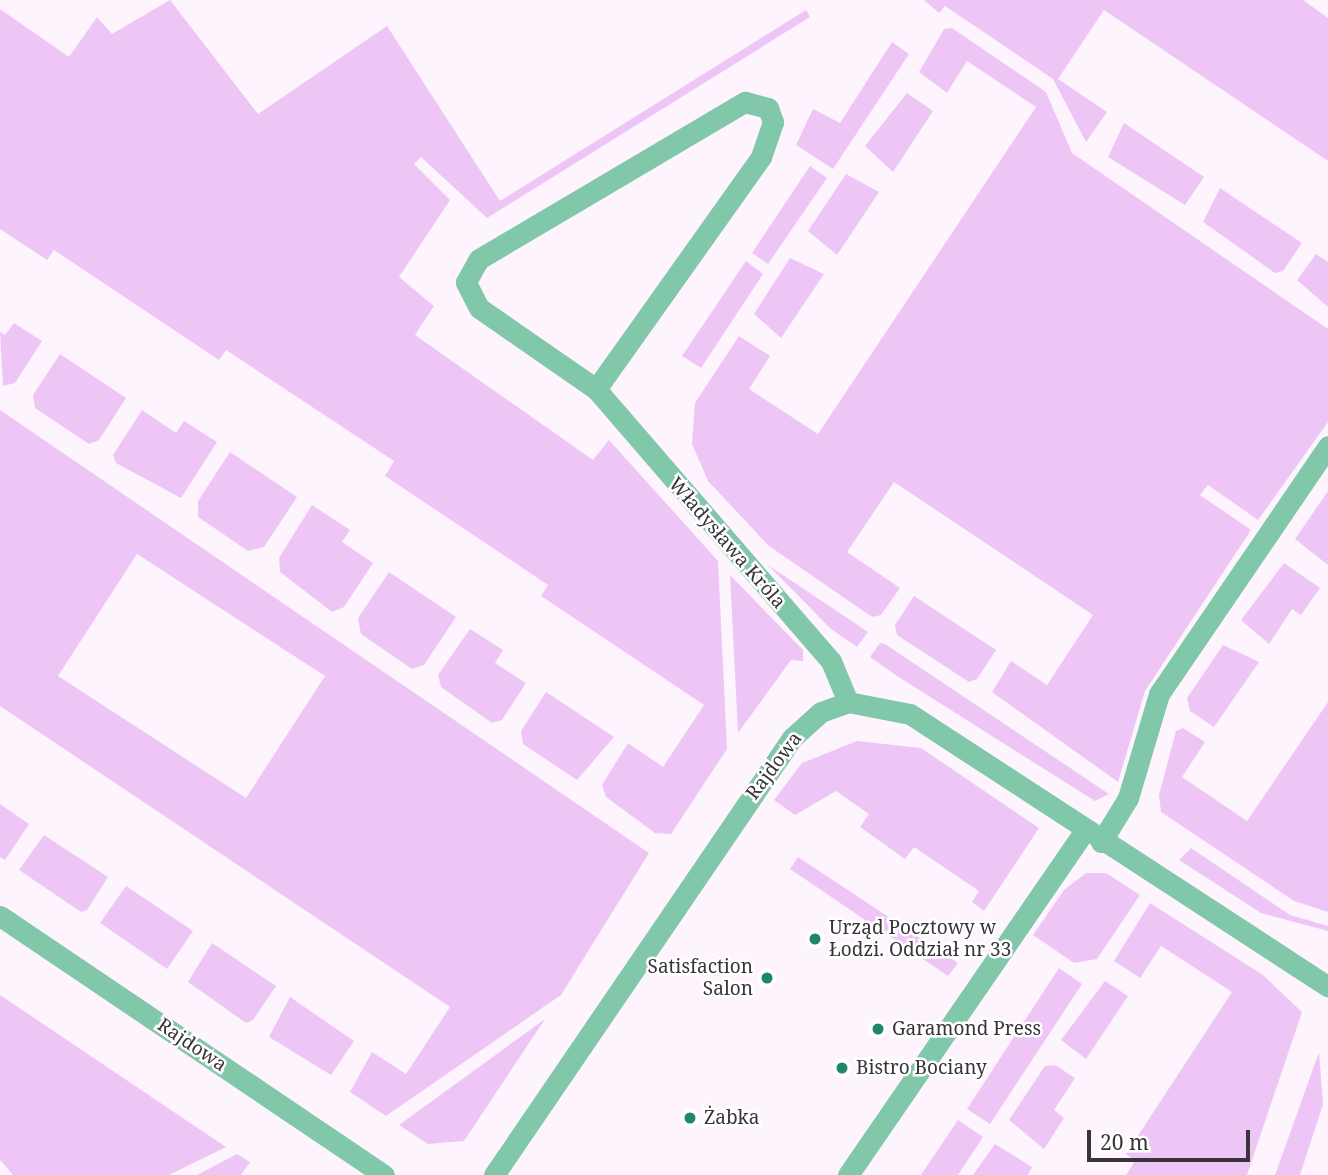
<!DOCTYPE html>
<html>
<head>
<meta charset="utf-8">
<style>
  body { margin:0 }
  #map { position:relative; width:1328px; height:1175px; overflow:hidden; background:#fdf4fe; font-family:"Noto Serif",serif }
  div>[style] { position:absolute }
  .green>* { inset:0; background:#eec6f6 }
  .service>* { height:21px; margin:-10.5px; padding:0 10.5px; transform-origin:10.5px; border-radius:10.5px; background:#81c7a9 }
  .minor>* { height:21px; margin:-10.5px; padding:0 10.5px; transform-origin:10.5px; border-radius:10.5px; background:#81c7a9 }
  .dots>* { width:19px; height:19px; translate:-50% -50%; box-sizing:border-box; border:4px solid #fff; border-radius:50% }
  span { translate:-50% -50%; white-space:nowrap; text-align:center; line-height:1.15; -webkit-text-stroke:5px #fff; paint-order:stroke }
  .street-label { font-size:19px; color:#383439 }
  .poi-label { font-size:19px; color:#383439 }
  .left { translate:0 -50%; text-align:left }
  .right { translate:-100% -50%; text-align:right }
  .scale { position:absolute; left:1087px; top:1130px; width:163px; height:32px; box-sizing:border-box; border:4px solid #383439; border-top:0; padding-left:9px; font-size:21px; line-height:24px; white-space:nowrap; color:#383439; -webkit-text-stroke:5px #fff; paint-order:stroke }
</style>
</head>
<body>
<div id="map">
  <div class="green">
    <i style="clip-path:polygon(170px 0,258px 114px,387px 26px,500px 201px,806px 10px,810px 17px,487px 218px,421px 157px,414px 164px,450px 200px,399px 277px,434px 306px,415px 335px,593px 460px,609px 440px,718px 561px,727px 749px,671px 834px,655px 833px,606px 797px,602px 785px,628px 743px,663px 767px,704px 705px,541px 596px,548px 585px,385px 476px,394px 461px,226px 350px,219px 360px,54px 250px,47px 260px,0 229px,0 9px,69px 57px,97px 17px,112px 34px)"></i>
    <i style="clip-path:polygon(924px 0,1303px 0,1328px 18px,1328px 161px,1104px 10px,1058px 79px,1107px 112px,1086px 142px,1053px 79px,945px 6px,939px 13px)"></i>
    <i style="clip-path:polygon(952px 28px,1046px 92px,1072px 153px,1328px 329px,1328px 422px,1258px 520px,1208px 485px,1200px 495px,1251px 530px,1145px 691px,1118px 782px,992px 692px,1011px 661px,1047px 685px,1093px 615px,894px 482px,847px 552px,900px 588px,881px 615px,872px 617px,769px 546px,708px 481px,692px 444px,695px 403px,739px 336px,770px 356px,749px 389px,818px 434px,1036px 107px,967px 61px,947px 93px,919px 72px,944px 29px)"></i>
    <i style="clip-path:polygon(892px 42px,909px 54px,833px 169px,796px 145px,813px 109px,840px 123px)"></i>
    <i style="clip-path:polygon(907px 93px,933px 111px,893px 172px,865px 146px)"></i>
    <i style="clip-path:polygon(1124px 123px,1204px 177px,1185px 205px,1108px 157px)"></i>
    <i style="clip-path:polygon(810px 166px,827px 178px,768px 264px,752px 253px)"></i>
    <i style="clip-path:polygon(846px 174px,879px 192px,837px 255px,808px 231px)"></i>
    <i style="clip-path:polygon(1220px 188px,1302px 243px,1283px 271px,1275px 273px,1203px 222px)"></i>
    <i style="clip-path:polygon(1316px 254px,1328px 262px,1328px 307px,1297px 280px)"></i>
    <i style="clip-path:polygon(790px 258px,824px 274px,781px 338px,754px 314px)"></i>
    <i style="clip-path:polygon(746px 261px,763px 274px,701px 368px,682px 356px)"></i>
    <i style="clip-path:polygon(14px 323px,42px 341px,15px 383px,3px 386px,0 332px,5px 335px)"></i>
    <i style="clip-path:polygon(60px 354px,126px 398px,99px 440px,89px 444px,35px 408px,33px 395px)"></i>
    <i style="clip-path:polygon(evenodd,0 410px,649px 853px,561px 995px,386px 1116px,350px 1092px,372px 1052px,406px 1074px,450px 1007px,0 706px,0 410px,137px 554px,325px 676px,246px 798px,58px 676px,137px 554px)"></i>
    <i style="clip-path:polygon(142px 410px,176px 433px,184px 421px,217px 442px,181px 498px,116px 463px,113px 455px)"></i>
    <i style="clip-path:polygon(230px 452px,297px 497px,264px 547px,248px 551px,198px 517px,198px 501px)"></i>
    <i style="clip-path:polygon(1328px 491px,1328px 565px,1295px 539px)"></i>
    <i style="clip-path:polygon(312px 505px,350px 530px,342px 542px,373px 563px,344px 607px,332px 612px,280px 572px,279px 558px)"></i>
    <i style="clip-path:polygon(1284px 563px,1320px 588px,1301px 615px,1292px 609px,1269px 644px,1241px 620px)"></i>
    <i style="clip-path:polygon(768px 565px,868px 632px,857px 647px,831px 629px)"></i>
    <i style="clip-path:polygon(389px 572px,456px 617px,424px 665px,412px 669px,361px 634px,358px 618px)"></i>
    <i style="clip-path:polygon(730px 575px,803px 650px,803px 661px,791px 660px,738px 733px)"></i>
    <i style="clip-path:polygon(914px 596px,996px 650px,977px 679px,969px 682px,897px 635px,895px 625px)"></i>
    <i style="clip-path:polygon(470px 629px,503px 650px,495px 663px,526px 683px,502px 720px,492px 723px,441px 687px,438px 675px)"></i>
    <i style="clip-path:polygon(880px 643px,885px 644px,1109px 794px,1095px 801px,897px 676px,870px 657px)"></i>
    <i style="clip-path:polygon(1223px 645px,1259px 662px,1214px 727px,1190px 711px,1187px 698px)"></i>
    <i style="clip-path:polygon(546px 692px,614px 737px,577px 780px,523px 744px,521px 731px)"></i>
    <i style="clip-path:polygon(1328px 702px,1328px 912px,1294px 901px,1161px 812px,1159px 795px,1176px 731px,1183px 728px,1205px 742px,1182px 777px,1247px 821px)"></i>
    <i style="clip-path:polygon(857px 741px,921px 748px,1039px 828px,984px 911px,972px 902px,979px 891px,914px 847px,905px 859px,860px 827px,869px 814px,836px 791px,795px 815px,774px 800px,802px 763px)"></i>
    <i style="clip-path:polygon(0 804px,29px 824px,5px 860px,0 857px)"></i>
    <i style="clip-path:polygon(44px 835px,108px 877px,87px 910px,81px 912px,19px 870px)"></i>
    <i style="clip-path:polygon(1191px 848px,1290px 915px,1328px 926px,1328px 931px,1261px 913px,1179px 860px)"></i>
    <i style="clip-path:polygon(798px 857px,958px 963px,948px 976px,790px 869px)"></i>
    <i style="clip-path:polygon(1086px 873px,1106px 873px,1140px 895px,1097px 959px,1074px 963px,1033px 935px,1064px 890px)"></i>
    <i style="clip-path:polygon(126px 886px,193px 931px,167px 969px,100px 923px)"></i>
    <i style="clip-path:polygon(1150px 903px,1263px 975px,1302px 1012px,1247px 1175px,1126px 1175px,1135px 1161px,1126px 1154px,1232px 992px,1161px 946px,1140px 978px,1114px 961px)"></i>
    <i style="clip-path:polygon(212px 943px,276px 986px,253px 1020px,246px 1023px,188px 982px)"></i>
    <i style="clip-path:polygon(1059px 968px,1082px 984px,990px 1124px,967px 1109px)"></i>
    <i style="clip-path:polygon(1105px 981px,1128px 996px,1086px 1059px,1061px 1040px)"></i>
    <i style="clip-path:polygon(0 995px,226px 1147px,169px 1175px,13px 1175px,0 1160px)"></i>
    <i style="clip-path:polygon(290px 997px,354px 1041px,331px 1075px,269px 1037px)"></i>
    <i style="clip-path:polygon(545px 1019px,464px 1141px,428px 1144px,399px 1125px)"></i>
    <i style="clip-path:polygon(1319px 1052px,1323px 1104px,1300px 1175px,1275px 1175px)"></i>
    <i style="clip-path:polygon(1055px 1065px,1075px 1078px,1054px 1110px,1064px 1118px,1044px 1149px,1009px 1120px,1045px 1066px)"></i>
    <i style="clip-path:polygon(958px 1120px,983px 1137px,958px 1175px,921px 1175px)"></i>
    <i style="clip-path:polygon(995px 1144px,1032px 1167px,1028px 1175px,973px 1175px)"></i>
    <i style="clip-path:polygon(237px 1154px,250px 1162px,241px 1175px,197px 1175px)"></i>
  </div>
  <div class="service">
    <i style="left:745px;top:102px;width:24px;rotate:15deg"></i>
    <i style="left:768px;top:108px;width:15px;rotate:70deg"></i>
    <i style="left:773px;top:122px;width:37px;rotate:109deg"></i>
    <i style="left:761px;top:157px;width:285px;rotate:125.4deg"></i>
    <i style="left:596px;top:389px;width:142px;rotate:-145.3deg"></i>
    <i style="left:479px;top:308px;width:29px;rotate:-117deg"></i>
    <i style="left:466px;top:282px;width:26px;rotate:-61deg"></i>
    <i style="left:479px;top:259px;width:309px;rotate:-30.6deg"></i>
    <i style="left:1101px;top:842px;width:52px;rotate:-58.5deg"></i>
    <i style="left:1128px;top:798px;width:109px;rotate:-73.4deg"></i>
    <i style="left:1159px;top:694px;width:300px;rotate:-55.7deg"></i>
    <i style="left:848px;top:1175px;width:417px;rotate:-55.5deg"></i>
  </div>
  <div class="minor">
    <i style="left:596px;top:389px;width:359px;rotate:49.2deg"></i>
    <i style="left:831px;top:661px;width:44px;rotate:67.5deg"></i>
    <i style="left:0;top:916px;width:463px;rotate:34deg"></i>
    <i style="left:494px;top:1175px;width:529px;rotate:-55.71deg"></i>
    <i style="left:792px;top:738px;width:39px;rotate:-42deg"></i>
    <i style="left:821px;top:712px;width:29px;rotate:-20deg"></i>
    <i style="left:848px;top:702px;width:63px;rotate:11deg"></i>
    <i style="left:910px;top:714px;width:499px;rotate:33.1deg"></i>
  </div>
  <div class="dots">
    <i style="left:815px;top:939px;background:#1d8865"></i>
    <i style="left:767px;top:978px;background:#1d8865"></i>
    <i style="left:878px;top:1029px;background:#1d8865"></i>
    <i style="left:842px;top:1068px;background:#1d8865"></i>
    <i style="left:690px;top:1118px;background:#1d8865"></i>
  </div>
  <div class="street-label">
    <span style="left:727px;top:543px;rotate:49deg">Władysława Króla</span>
    <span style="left:774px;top:766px;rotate:-53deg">Rajdowa</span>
    <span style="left:192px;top:1045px;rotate:34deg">Rajdowa</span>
  </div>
  <div class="poi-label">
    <span class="left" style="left:829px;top:939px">Urząd Pocztowy w<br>Łodzi. Oddział nr 33</span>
    <span class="right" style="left:753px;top:978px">Satisfaction<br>Salon</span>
    <span class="left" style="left:892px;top:1029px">Garamond Press</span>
    <span class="left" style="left:856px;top:1068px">Bistro Bociany</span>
    <span class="left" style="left:704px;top:1118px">Żabka</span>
  </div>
  <div class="scale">20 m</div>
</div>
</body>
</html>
